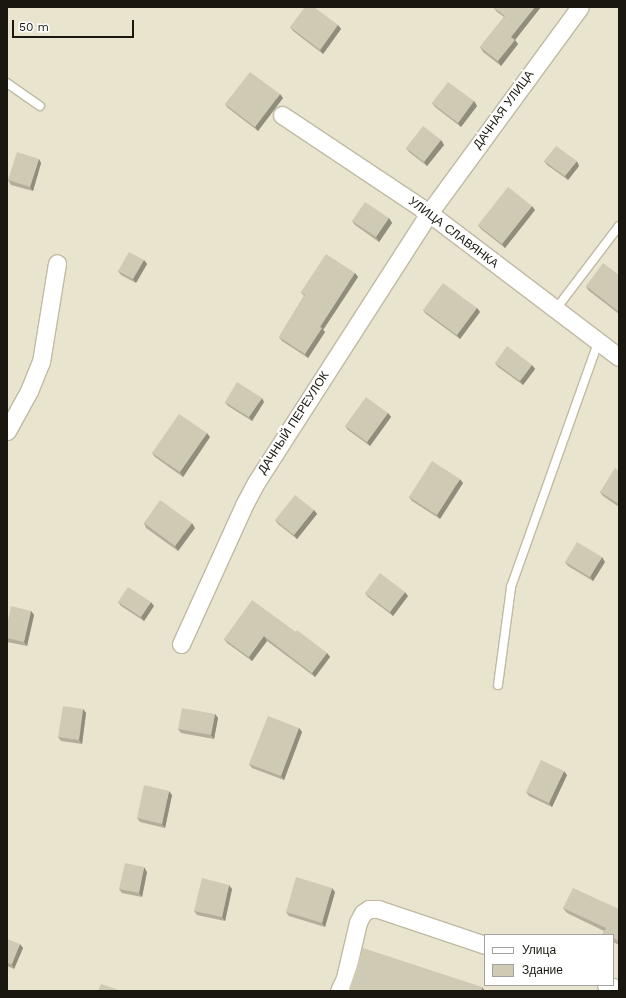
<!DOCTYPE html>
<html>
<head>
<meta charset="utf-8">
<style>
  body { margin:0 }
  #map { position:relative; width:626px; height:998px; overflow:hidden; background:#e9e4cd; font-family:"Work Sans",sans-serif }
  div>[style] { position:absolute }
  .roads { filter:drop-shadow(1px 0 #c0baa4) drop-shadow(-1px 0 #c0baa4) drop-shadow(0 1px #c0baa4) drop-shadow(0 -1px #c0baa4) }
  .service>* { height:8px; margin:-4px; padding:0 4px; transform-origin:4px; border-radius:4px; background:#fff }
  .minor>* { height:17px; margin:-8.5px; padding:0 8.5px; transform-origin:8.5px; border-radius:8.5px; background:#fff }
  .wall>* { inset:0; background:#b2ae9a }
  .shaded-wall>* { inset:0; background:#918d7d }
  .building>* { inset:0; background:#cfcab3 }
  span { translate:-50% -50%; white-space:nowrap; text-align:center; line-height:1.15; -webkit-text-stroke:4px #fff; paint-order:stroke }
  .street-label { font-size:12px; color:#19170f }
  .frame { position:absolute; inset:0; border:8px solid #19170f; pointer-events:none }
  .legend { position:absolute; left:484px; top:934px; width:130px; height:52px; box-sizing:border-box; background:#fff; border:1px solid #a3a29f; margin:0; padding:5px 7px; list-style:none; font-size:12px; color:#19170f }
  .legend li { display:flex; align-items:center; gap:8px; height:20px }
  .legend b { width:20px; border:1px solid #a3a29f }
  .scale { position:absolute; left:12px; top:20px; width:122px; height:18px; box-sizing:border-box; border:2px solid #19170f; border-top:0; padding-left:5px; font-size:12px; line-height:14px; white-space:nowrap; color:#19170f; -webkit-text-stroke:3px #fff; paint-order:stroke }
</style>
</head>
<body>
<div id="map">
  <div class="roads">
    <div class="service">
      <i style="left:7px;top:83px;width:40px;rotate:34.9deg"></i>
      <i style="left:556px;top:309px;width:104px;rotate:-52.8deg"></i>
      <i style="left:498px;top:685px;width:99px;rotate:-82.4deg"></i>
      <i style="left:511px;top:587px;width:260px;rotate:-70.4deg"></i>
    </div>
    <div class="minor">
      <i style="left:282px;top:115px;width:177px;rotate:33.7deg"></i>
      <i style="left:429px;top:213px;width:238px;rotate:37.2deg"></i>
      <i style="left:7px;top:431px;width:46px;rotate:-61.2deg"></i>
      <i style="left:29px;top:391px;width:31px;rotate:-68deg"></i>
      <i style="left:41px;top:362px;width:100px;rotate:-80.8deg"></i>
      <i style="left:181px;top:644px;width:153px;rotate:-65.6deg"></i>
      <i style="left:244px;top:505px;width:27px;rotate:-62deg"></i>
      <i style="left:257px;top:481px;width:318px;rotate:-57.3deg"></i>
      <i style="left:429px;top:213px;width:255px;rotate:-53.8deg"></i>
      <i style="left:606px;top:985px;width:14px;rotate:17deg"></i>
      <i style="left:339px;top:991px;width:14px;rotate:-65deg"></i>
      <i style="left:345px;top:978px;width:57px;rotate:-76.9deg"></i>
      <i style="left:358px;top:922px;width:10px;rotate:-61deg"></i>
      <i style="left:363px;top:913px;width:7px;rotate:-34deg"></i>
      <i style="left:369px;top:909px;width:9px"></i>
      <i style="left:378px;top:909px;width:113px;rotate:18.6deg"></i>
    </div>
  </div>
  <div class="wall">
    <i style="clip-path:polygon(541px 7px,515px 40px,518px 44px,501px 66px,483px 52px,480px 47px,504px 17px,497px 12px,494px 8px)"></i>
    <i style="clip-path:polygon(338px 25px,341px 29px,323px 54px,293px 31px,290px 27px)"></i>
    <i style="clip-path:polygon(283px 98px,258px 131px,228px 108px,225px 104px)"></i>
    <i style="clip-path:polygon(474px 101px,477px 106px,461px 127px,435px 107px,432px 103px)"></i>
    <i style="clip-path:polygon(441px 140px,444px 145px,427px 166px,409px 152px,406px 148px)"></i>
    <i style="clip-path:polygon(39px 159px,41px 163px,33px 191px,11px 185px,8px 180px)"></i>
    <i style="clip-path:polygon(544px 161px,579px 166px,568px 180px,547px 165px)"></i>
    <i style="clip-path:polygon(535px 210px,505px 248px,481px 229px,478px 225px)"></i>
    <i style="clip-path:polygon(389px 218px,392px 223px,379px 242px,355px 225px,352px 221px)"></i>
    <i style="clip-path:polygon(144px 260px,147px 264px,136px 283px,121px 275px,118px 271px)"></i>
    <i style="clip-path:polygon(355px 273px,358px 277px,323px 330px,325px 332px,308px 358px,282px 341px,279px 337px,304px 296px,301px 292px)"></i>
    <i style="clip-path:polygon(619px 275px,619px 314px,588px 290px,586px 286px)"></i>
    <i style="clip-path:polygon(477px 308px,480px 312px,460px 339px,426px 314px,423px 310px)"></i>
    <i style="clip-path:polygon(495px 363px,532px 365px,535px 369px,523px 385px,498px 367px)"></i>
    <i style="clip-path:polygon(225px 402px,264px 402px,252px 421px,228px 406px)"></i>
    <i style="clip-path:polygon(388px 413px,391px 417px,370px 446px,348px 430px,345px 426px)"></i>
    <i style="clip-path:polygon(210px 437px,183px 477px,155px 457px,152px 453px)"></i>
    <i style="clip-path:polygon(619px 471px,619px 507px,603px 496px,600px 492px)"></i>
    <i style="clip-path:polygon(463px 483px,440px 519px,412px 501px,409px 497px)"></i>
    <i style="clip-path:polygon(314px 510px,317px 514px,297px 539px,278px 524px,275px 520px)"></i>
    <i style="clip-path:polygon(144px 523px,195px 528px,178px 551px,146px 528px)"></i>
    <i style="clip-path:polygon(565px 562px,605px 562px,593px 581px,568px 566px)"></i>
    <i style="clip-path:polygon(365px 593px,408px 596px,393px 616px,368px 597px)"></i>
    <i style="clip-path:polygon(118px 602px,154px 606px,144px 621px,121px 606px)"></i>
    <i style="clip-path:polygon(31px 611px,34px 615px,27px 646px,7px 642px,7px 638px)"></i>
    <i style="clip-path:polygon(296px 632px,327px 653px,330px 657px,315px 677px,267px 641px,252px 661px,227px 643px,224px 639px)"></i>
    <i style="clip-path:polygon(83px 709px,86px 713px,82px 744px,61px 741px,58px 737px)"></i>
    <i style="clip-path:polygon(215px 714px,218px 718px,214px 739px,181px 733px,178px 729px)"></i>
    <i style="clip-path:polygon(299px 728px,302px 732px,284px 780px,252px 768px,249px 764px)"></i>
    <i style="clip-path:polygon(567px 775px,552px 807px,529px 796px,526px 792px)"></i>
    <i style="clip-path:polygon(172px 795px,165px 828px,140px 822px,137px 818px)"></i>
    <i style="clip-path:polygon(147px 872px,142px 897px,122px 893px,119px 889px)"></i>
    <i style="clip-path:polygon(232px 889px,225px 921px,197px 915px,194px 911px)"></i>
    <i style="clip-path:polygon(335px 892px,325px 927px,289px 916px,286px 912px)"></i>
    <i style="clip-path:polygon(563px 908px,619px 909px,619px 945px,613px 942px,613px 935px,604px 935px,603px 934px,604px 931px,567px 913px)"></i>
    <i style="clip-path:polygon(7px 939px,23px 948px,14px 969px,7px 966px)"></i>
  </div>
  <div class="shaded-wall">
    <i style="clip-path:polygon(535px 7px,541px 7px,515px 40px,518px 44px,501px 66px,498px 61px,511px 37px)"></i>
    <i style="clip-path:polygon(338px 25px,341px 29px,323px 54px,320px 50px)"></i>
    <i style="clip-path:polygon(280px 94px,283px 98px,258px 131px,255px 127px)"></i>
    <i style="clip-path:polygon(474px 101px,477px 106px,461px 127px,458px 123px)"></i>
    <i style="clip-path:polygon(441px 140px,444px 145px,427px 166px,424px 162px)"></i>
    <i style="clip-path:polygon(39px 159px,41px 163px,33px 191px,30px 187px)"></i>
    <i style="clip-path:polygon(577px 161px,579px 166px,568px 180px,565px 176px)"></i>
    <i style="clip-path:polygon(532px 206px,535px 210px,505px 248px,502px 244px)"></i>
    <i style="clip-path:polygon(389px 218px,392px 223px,379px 242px,376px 237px)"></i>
    <i style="clip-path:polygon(144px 260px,147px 264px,136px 283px,133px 279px)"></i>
    <i style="clip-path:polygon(355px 273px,358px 277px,323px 330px,325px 332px,308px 358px,305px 354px,320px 327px)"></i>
    <i style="clip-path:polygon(477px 308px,480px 312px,460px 339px,457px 335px)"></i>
    <i style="clip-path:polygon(532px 365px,535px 369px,523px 385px,520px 381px)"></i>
    <i style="clip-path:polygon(262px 398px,264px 402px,252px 421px,249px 417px)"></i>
    <i style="clip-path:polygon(388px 413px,391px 417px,370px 446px,367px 442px)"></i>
    <i style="clip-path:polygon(207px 433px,210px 437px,183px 477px,180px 472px)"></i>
    <i style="clip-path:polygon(460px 479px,463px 483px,440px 519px,437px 515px)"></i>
    <i style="clip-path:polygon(314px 510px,317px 514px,297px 539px,294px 535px)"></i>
    <i style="clip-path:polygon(192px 523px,195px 528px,178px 551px,175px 546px)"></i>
    <i style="clip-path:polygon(602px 557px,605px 562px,593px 581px,590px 577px)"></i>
    <i style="clip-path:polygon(405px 592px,408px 596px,393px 616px,390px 612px)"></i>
    <i style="clip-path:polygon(151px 602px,154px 606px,144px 621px,141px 617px)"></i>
    <i style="clip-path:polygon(31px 611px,34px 615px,27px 646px,24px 642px)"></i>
    <i style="clip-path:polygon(264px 636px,267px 641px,252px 661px,249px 657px)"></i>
    <i style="clip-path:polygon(327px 653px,330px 657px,315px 677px,312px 673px)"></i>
    <i style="clip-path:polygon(83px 709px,86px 713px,82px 744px,79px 740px)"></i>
    <i style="clip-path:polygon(215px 714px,218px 718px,214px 739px,211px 735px)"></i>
    <i style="clip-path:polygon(299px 728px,302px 732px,284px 780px,281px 776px)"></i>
    <i style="clip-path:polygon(564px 771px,567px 775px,552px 807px,549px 803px)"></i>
    <i style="clip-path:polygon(169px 791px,172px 795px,165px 828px,162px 824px)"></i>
    <i style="clip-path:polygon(144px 867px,147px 872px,142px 897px,139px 893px)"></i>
    <i style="clip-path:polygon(229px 885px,232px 889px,225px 921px,222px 917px)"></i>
    <i style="clip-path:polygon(332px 888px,335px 892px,325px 927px,322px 923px)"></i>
    <i style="clip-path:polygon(20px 944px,23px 948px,14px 969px,12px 964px)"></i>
    <i style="clip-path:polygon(482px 987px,485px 991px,481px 991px)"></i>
  </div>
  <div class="building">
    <i style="clip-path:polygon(305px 7px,314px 7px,338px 25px,320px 50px,290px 27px)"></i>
    <i style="clip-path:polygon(495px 7px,535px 7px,511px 37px,515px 40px,498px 61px,480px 47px,505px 16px,494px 8px)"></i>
    <i style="clip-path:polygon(250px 72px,280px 94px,255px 127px,225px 104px)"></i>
    <i style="clip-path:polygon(448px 82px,474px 101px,458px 123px,432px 103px)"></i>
    <i style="clip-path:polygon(423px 126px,441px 140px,424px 162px,406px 148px)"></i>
    <i style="clip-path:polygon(556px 146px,577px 161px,565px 176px,544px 161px)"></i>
    <i style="clip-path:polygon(17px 152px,39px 159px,30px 187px,8px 180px)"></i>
    <i style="clip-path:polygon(508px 187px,532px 206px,502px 244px,478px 225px)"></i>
    <i style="clip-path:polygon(365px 202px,389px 218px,376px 237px,352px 221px)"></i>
    <i style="clip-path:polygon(129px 252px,144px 260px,133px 279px,118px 271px)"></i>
    <i style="clip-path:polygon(326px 254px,355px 273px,320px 327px,322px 328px,305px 354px,279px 337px,305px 295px,301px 292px)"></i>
    <i style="clip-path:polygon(603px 263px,619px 275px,619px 312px,586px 286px)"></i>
    <i style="clip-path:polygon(443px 283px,477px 308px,457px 335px,423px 310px)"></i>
    <i style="clip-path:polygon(507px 346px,532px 365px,520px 381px,495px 363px)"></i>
    <i style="clip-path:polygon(237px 382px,262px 398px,249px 417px,225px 402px)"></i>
    <i style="clip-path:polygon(366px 397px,388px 413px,367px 442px,345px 426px)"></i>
    <i style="clip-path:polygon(179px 414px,207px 433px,180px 472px,152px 453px)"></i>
    <i style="clip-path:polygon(432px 461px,460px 479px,437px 515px,409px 497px)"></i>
    <i style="clip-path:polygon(615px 468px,619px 471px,619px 504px,600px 492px)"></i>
    <i style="clip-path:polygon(295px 495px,314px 510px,294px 535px,275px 520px)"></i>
    <i style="clip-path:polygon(160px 500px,192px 523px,175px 546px,144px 523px)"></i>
    <i style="clip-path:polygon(577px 542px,602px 557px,590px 577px,565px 562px)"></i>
    <i style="clip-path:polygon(380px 573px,405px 592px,390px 612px,365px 593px)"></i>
    <i style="clip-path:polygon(128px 587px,151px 602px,141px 617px,118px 602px)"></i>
    <i style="clip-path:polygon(252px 600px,296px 632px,297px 630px,327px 653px,312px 673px,264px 636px,249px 657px,224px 639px)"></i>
    <i style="clip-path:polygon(11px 606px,31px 611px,24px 642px,7px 638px,7px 625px)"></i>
    <i style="clip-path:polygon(63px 706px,83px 709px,79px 740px,58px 737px)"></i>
    <i style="clip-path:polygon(182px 708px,215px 714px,211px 735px,178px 729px)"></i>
    <i style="clip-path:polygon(268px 716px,299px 728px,281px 776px,249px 764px)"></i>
    <i style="clip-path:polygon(541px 760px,564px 771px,549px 803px,526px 792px)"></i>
    <i style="clip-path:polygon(144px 785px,169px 791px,162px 824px,137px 818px)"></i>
    <i style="clip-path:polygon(125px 863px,144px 867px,139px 893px,119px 889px)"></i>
    <i style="clip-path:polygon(296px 877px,332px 888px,322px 923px,286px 912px)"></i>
    <i style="clip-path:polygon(202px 878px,229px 885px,222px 917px,194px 911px)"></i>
    <i style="clip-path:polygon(573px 888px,619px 909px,619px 941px,613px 938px,613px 935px,606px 935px,603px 934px,606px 928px,563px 908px)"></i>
    <i style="clip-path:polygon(7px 939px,20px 944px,12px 964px,7px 963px)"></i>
    <i style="clip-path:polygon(363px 948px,482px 987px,481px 991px,355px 991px,349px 989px)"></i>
    <i style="clip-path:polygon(101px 984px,122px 991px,98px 991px)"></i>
  </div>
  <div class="street-label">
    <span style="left:504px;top:110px;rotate:-54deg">ДАЧНАЯ УЛИЦА</span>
    <span style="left:453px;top:233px;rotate:37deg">УЛИЦА СЛАВЯНКА</span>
    <span style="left:294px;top:423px;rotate:-57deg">ДАЧНЫЙ ПЕРЕУЛОК</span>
  </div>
  <div class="frame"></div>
  <ul class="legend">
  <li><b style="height:5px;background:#fff"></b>Улица</li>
  <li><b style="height:11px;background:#cfcab3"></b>Здание</li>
  </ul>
  <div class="scale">50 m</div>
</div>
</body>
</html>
